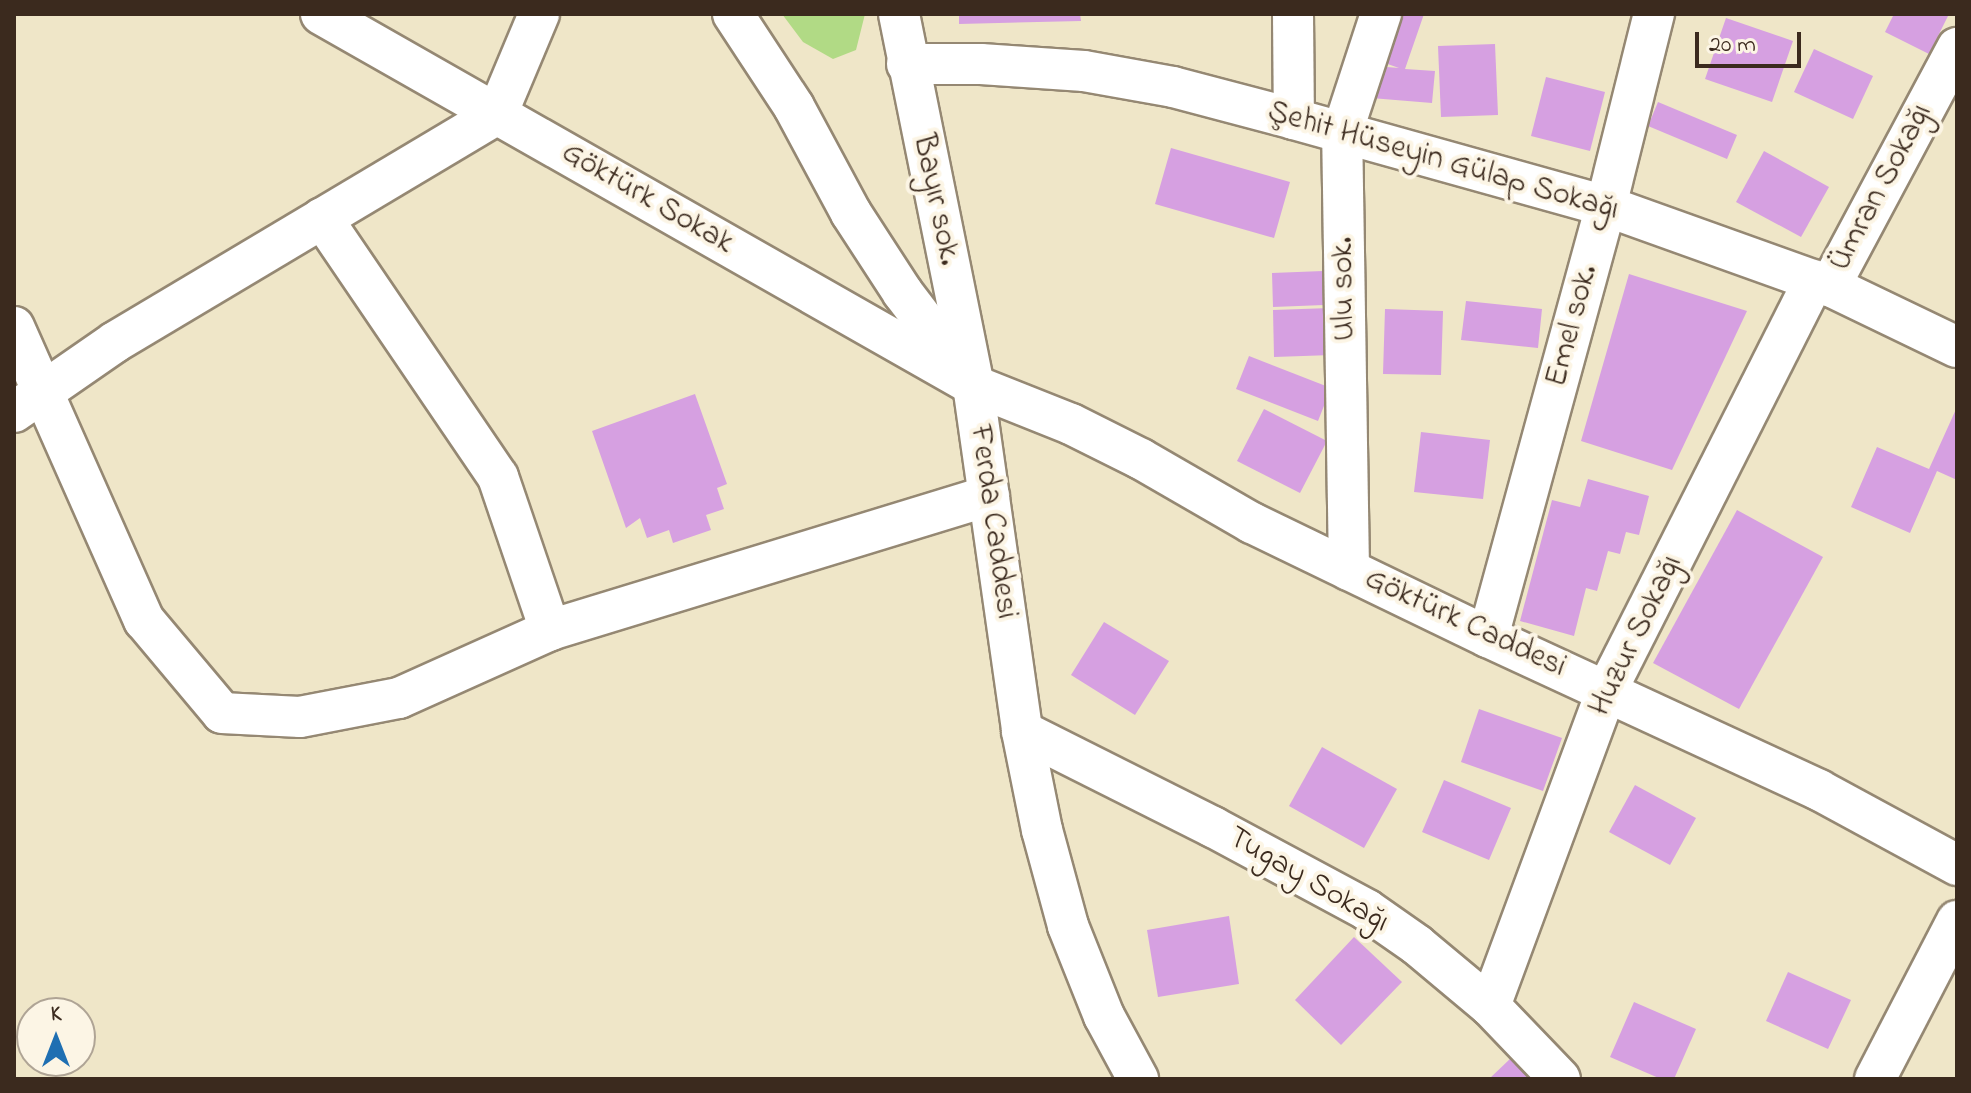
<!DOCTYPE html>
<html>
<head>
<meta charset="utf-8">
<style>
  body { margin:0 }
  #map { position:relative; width:1971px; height:1093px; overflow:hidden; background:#efe6c8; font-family:"Indie Flower",sans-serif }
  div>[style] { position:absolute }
  .green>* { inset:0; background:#b1da85 }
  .building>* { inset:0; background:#d6a0e1 }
  .roads { filter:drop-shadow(2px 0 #958873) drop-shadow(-2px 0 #958873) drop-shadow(0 2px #958873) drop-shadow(0 -2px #958873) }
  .minor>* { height:40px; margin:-20px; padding:0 20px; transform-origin:20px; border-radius:20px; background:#fff }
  span { translate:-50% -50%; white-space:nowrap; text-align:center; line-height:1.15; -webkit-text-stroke:8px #fcf5e5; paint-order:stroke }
  .street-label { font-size:32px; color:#3b2a1e }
  .frame { position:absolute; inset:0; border:16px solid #3b2a1e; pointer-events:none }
  .north { position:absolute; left:16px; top:997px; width:80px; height:80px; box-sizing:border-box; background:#fcf5e5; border:2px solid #afa495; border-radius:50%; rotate:0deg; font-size:22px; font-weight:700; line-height:32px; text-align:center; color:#3b2a1e }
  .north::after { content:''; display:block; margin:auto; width:28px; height:36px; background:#1f6fb2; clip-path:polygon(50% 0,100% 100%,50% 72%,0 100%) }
  .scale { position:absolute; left:1695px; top:32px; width:106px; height:36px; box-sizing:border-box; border:4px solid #3b2a1e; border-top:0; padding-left:10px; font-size:24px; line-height:28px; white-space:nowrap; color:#3b2a1e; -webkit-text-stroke:6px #fcf5e5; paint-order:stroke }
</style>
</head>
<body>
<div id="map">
  <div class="green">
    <i style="clip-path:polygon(782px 14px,865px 14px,856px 50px,833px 59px,803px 42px)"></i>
  </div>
  <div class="building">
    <i style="clip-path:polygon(959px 14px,1080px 14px,1081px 21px,959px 24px)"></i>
    <i style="clip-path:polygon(1396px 14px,1424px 14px,1405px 69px,1435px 71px,1432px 103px,1371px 98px,1374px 66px,1399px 68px,1379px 61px)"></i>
    <i style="clip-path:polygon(1894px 14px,1949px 14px,1929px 54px,1885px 32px)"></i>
    <i style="clip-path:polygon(1726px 18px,1793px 41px,1772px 102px,1705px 79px)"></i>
    <i style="clip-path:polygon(1495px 44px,1498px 115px,1441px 117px,1438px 46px)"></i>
    <i style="clip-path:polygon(1814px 49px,1873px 76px,1853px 119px,1794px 92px)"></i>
    <i style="clip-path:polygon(1546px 77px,1605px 92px,1590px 151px,1531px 136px)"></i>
    <i style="clip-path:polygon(1658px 102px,1737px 135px,1727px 159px,1648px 126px)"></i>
    <i style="clip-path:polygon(1171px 148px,1290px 182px,1274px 238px,1155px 204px)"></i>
    <i style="clip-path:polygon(1764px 151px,1829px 187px,1801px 237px,1736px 202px)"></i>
    <i style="clip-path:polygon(1323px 271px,1324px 305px,1273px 307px,1272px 273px)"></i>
    <i style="clip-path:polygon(1629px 274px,1747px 311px,1672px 470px,1581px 441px)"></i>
    <i style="clip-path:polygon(1466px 301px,1542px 309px,1538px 348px,1461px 340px)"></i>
    <i style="clip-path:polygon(1330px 308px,1332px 355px,1274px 357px,1273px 310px)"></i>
    <i style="clip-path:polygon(1385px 309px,1443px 311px,1441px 375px,1383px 374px)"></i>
    <i style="clip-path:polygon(1249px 356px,1331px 388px,1318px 421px,1236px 389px)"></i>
    <i style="clip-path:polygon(695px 394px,727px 484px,717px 488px,724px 509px,706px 515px,711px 530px,673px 543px,669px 530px,647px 538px,640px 518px,626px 528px,592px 431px)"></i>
    <i style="clip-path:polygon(1957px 407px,1957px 480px,1937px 471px,1910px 533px,1851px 507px,1877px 447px,1929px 469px)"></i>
    <i style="clip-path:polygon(1264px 409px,1327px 441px,1300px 493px,1237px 461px)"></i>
    <i style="clip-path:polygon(1421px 432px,1490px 440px,1483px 499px,1414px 492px)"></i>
    <i style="clip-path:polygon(1588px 479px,1649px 496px,1639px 535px,1626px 532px,1620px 554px,1608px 551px,1597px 591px,1586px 588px,1574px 636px,1520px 621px,1552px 500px,1580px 507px)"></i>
    <i style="clip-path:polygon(1737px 510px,1823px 557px,1739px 709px,1653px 663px)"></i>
    <i style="clip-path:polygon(1104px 622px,1169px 661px,1135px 715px,1071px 675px)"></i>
    <i style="clip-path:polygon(1479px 709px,1562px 738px,1543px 791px,1461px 762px)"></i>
    <i style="clip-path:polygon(1322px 747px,1397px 789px,1364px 848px,1289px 806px)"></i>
    <i style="clip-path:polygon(1444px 780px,1511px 808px,1489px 860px,1422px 832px)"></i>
    <i style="clip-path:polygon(1635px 785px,1696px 818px,1670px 865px,1609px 832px)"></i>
    <i style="clip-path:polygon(1229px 916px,1239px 984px,1158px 997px,1147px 930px)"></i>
    <i style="clip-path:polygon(1354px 937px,1402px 982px,1341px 1045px,1295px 1000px)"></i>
    <i style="clip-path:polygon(1788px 972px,1851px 1000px,1828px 1049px,1766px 1021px)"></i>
    <i style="clip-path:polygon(1634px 1002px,1696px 1029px,1674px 1079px,1661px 1079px,1610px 1057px)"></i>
    <i style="clip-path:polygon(1511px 1058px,1531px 1079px,1489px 1079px)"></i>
  </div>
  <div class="roads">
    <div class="minor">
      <i style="left:321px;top:14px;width:750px;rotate:29.64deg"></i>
      <i style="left:973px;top:385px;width:105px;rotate:21.7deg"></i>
      <i style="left:1071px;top:424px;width:78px;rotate:26.6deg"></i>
      <i style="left:1141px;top:459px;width:128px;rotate:30deg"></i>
      <i style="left:1252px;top:523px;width:262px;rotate:25.8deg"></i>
      <i style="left:1488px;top:637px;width:365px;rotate:24.8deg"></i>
      <i style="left:1819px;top:790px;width:157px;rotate:28.5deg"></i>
      <i style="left:733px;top:14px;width:111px;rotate:56.7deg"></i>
      <i style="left:794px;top:107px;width:120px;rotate:61.7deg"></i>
      <i style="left:851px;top:213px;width:95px;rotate:57deg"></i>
      <i style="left:903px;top:293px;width:116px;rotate:52.7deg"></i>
      <i style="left:973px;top:385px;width:349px;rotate:81.9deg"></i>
      <i style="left:1022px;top:731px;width:101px;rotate:78.6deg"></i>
      <i style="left:1042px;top:830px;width:99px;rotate:74.8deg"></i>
      <i style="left:1068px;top:926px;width:97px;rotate:68.2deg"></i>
      <i style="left:1104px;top:1016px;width:72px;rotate:61.6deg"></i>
      <i style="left:899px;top:14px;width:370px;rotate:78.6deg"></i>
      <i style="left:1293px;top:14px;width:105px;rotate:89.5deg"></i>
      <i style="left:907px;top:64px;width:74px"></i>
      <i style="left:981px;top:64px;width:103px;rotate:3.9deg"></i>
      <i style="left:1084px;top:71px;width:90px;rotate:10.2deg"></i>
      <i style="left:1173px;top:87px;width:125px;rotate:14.8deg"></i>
      <i style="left:1294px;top:119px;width:324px;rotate:15.6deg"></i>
      <i style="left:1606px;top:206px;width:238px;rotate:19.7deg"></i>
      <i style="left:1830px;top:286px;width:141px;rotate:25.7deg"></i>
      <i style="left:322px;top:218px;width:313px;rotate:55.8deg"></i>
      <i style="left:498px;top:477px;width:162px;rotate:71.2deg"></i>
      <i style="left:1830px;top:286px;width:270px;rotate:-61.9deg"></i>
      <i style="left:14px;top:327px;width:321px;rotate:66.1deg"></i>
      <i style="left:144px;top:620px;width:121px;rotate:50deg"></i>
      <i style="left:222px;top:713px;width:78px;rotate:2.9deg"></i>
      <i style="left:300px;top:717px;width:101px;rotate:-10.9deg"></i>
      <i style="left:399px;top:698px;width:166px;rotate:-24.2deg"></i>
      <i style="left:550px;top:630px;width:459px;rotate:-17deg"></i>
      <i style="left:14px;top:412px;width:123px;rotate:-34.7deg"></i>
      <i style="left:115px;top:342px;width:445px;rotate:-30.8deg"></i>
      <i style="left:497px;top:114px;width:108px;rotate:-67.2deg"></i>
      <i style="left:1349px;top:570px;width:437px;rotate:-90.9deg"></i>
      <i style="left:1342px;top:133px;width:125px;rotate:-71.9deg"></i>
      <i style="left:1488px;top:637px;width:447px;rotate:-74.7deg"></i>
      <i style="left:1606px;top:206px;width:198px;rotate:-76deg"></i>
      <i style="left:1022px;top:731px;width:214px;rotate:26.7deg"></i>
      <i style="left:1213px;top:827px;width:175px;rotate:28.3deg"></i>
      <i style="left:1367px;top:910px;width:61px;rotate:35deg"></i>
      <i style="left:1417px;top:945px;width:95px;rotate:39.9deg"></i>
      <i style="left:1490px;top:1006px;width:101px;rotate:46.2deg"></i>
      <i style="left:1490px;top:1006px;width:337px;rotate:-69.7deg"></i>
      <i style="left:1607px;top:690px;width:459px;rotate:-63.2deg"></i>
      <i style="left:1875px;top:1079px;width:178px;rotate:-62.6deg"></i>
    </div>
  </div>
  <div class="street-label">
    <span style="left:1443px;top:162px;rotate:16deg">Şehit Hüseyin Gülap Sokağı</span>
    <span style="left:1882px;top:188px;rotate:-62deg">Ümran Sokağı</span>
    <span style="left:647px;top:199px;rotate:30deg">Göktürk Sokak</span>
    <span style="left:935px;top:200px;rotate:78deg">Bayır sok.</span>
    <span style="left:1345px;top:289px;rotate:-91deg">Ulu sok.</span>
    <span style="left:1573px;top:326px;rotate:-75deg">Emel sok.</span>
    <span style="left:992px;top:522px;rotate:82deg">Ferda Caddesi</span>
    <span style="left:1465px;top:624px;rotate:25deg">Göktürk Caddesi</span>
    <span style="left:1637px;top:636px;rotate:-64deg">Huzur Sokağı</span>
    <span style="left:1308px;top:881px;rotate:30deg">Tugay Sokağı</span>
  </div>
  <div class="frame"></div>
  <div class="north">K</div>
  <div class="scale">20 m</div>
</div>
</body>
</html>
